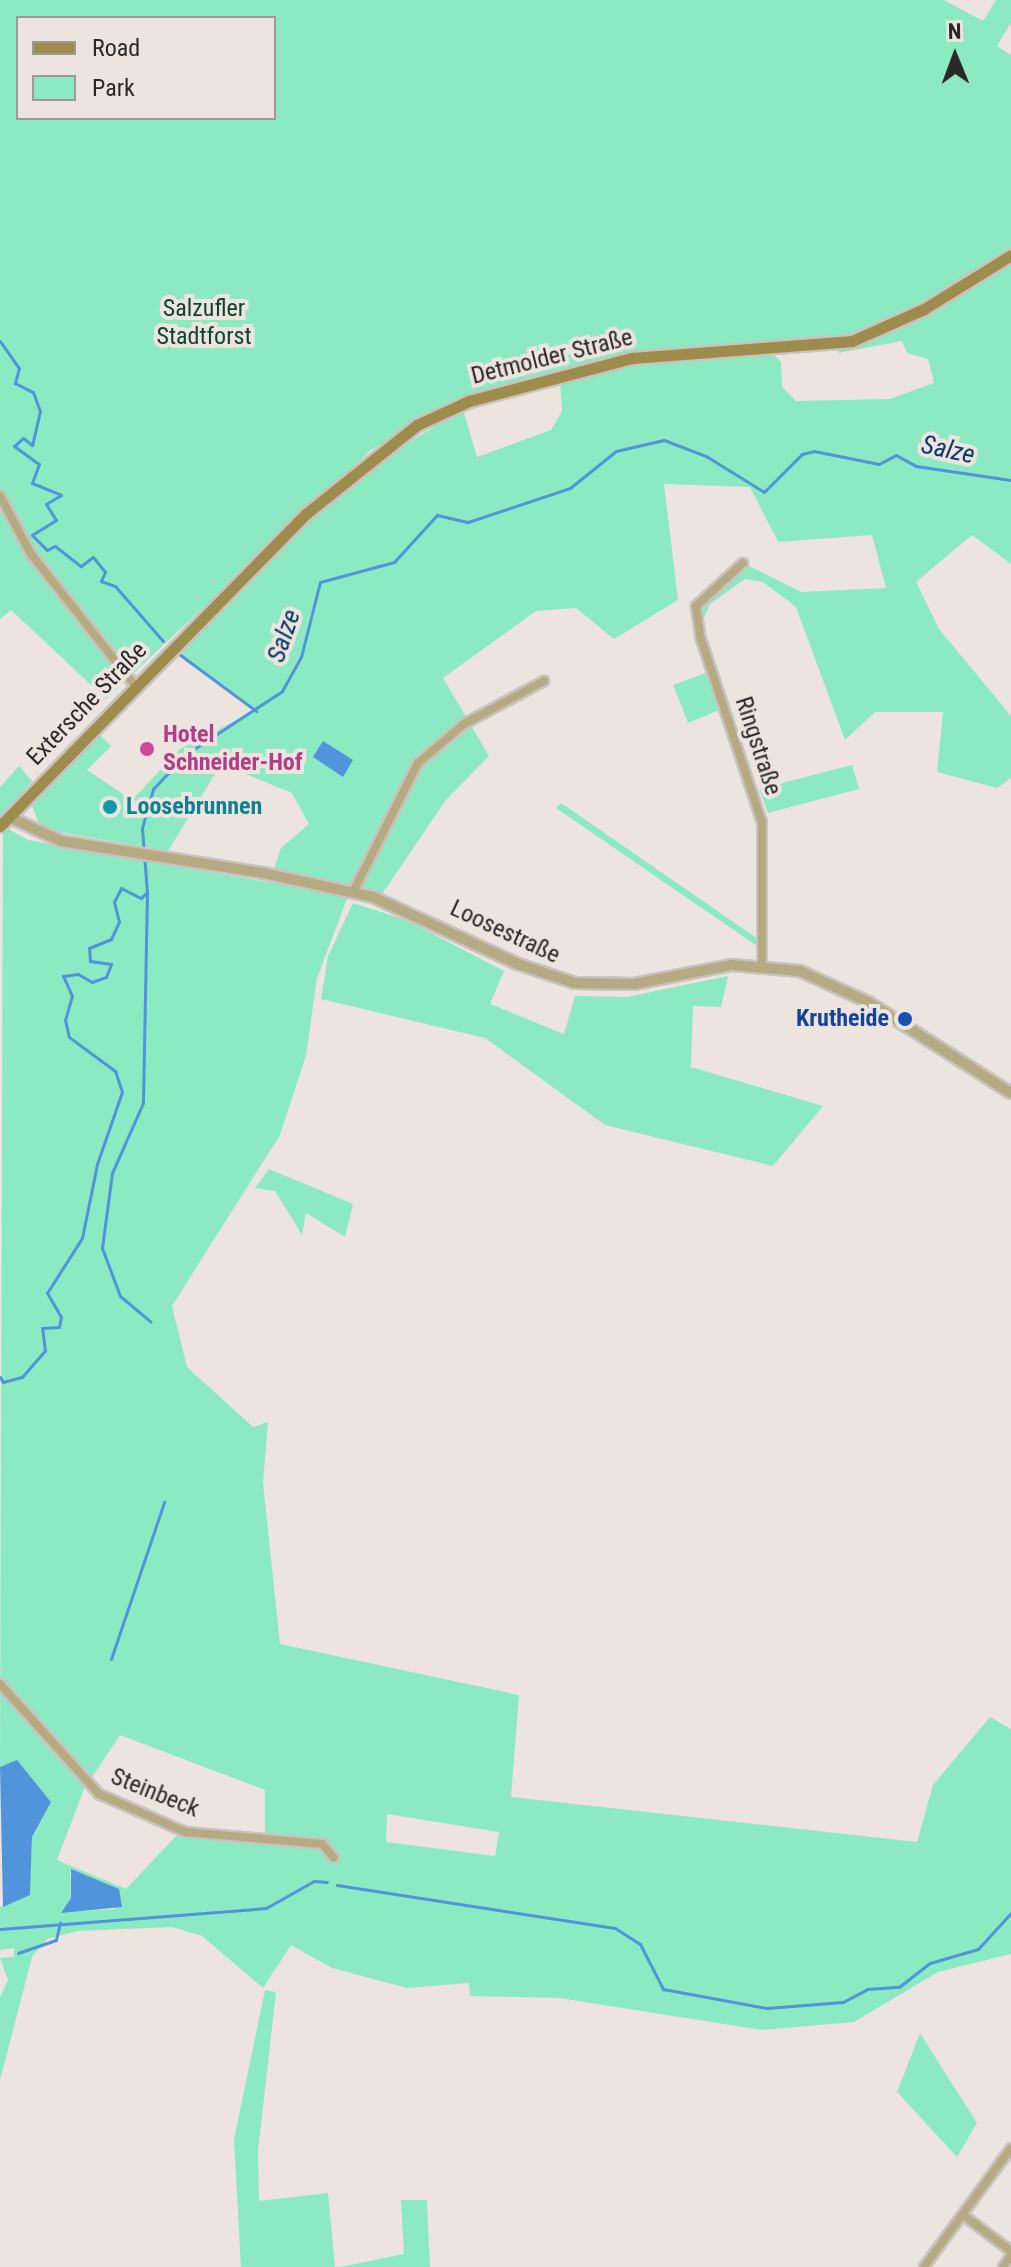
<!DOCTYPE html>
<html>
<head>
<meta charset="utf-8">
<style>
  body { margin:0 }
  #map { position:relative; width:1011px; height:2267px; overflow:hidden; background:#ede4e0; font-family:"Roboto Condensed",sans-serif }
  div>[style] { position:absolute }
  .green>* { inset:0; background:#8beac2 }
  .water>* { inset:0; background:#5094db }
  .stream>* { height:3px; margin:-1.5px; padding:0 1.5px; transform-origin:1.5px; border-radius:1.5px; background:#5094db }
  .roads { filter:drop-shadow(2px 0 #cac2bf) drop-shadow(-2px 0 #cac2bf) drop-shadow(0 2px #cac2bf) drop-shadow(0 -2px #cac2bf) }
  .minor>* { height:8px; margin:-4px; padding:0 4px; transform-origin:4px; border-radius:4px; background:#b5aa81 }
  .tertiary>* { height:10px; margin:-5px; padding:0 5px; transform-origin:5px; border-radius:5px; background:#b5aa81 }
  .secondary>* { height:11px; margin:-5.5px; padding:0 5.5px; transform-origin:5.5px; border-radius:5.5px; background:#9d8c4c }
  .dots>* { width:22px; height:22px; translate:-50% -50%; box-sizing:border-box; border:4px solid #ede4e0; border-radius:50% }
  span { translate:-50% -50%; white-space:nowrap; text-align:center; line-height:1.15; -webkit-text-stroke:8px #ede4e0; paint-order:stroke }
  .park-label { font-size:24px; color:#0f4230 }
  .street-label { font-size:24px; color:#2b2827 }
  .hotel-label { font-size:24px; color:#b23c85; font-weight:700 }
  .left { translate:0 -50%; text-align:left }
  .culture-label { font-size:24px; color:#0d838f; font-weight:700 }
  .transit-label { font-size:24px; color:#164399; font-weight:700 }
  .right { translate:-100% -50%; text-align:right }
  .water-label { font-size:26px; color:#073a67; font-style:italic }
  .legend { position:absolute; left:16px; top:16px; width:260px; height:104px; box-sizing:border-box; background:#ede4e0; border:2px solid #9f9996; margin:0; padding:10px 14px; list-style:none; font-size:24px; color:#2b2827 }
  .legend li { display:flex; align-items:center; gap:16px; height:40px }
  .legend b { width:40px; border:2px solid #9f9996 }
  .north { position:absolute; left:915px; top:16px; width:80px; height:80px; -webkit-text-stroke:6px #ede4e0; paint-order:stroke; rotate:359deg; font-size:22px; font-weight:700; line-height:32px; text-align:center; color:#2b2827 }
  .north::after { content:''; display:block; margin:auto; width:28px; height:36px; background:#2b2827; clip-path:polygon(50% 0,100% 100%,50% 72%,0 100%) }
</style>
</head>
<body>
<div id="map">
  <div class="green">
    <i style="clip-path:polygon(evenodd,0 0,944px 0,983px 21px,996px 0,1011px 0,1011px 23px,997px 46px,1011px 55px,1011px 564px,972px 535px,916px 582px,939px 629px,1011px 716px,1011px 778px,997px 788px,937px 772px,943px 712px,875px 712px,845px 740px,796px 607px,763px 582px,745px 579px,710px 604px,700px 626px,701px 608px,745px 564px,801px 592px,886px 588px,872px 535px,778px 542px,750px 487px,664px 484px,678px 600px,614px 639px,576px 608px,536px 611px,443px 678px,489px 756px,446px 800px,382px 894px,274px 869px,281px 848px,309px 824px,292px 793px,221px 764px,168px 851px,41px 829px,31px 803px,98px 733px,111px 746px,87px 770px,132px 800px,180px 749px,254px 711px,176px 651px,355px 476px,463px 409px,477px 457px,551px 430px,562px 411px,560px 380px,671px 357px,772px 353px,781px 362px,782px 387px,796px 401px,890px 399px,934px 383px,928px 359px,907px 353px,902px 341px,838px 353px,838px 348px,926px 313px,906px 314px,848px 337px,629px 353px,462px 399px,371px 450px,106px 699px,11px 610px,0 619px,0 0,18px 18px,274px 18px,274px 118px,18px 118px,18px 18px)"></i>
    <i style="clip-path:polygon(711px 671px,724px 708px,688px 723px,673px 685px)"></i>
    <i style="clip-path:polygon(852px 765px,859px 789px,768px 813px,759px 789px)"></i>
    <i style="clip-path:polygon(19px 766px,32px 781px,0 820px,0 787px)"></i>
    <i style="clip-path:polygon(561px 803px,761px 941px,760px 948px,556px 808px)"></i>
    <i style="clip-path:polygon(evenodd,3px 826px,28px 840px,348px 896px,317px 978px,306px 1056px,280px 1135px,172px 1306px,187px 1367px,253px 1427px,268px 1422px,263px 1483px,280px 1644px,519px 1695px,511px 1797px,917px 1842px,933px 1785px,990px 1717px,1011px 1729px,1011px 1954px,938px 1972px,854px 2022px,762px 2030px,559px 1998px,470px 1996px,469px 1983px,407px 1988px,332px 1968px,291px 1945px,263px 1988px,202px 1936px,172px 1927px,78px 1931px,47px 1939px,32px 1957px,0 2080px,0 1997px,8px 1980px,0 1958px,14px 1957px,14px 1948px,0 1950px,0 1907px,30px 1895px,32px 1837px,51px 1802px,17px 1760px,0 1767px,3px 826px,120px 1735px,265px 1790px,265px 1842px,178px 1834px,126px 1889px,57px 1860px,84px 1789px,120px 1735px,3px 826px,387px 1814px,499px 1832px,495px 1856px,386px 1842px,387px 1814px,3px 826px,70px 1871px,116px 1909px,62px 1912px,71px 1898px,70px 1871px)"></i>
    <i style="clip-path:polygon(353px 903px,406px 920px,504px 971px,490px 1004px,564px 1034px,575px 996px,627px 997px,728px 976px,721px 1007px,693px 1006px,691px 1067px,823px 1106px,773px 1166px,605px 1125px,485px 1038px,321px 999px,328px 956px)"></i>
    <i style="clip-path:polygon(269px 1169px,353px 1204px,345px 1237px,306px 1213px,302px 1235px,275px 1191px,255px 1188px)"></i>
    <i style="clip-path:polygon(265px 1990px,276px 1992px,258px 2151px,259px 2201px,328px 2193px,335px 2267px,241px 2267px,234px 2139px)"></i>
    <i style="clip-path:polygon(920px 2033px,977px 2123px,957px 2157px,897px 2092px)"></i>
    <i style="clip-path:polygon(401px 2200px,427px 2200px,430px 2267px,340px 2267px,404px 2254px)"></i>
  </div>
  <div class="water">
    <i style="clip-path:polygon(323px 741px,353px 760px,343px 777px,313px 757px)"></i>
    <i style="clip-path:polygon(17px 1760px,51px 1802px,32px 1837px,30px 1895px,3px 1907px,0 1767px)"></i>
    <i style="clip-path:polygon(71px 1869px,119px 1889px,122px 1907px,61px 1913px,71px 1898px)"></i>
  </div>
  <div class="stream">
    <i style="left:0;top:341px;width:33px;rotate:55deg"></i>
    <i style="left:19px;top:368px;width:16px;rotate:105deg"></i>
    <i style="left:15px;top:383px;width:20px;rotate:27deg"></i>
    <i style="left:33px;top:392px;width:20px;rotate:70deg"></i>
    <i style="left:40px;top:411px;width:35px;rotate:103deg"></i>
    <i style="left:32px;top:445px;width:11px;rotate:-142deg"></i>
    <i style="left:23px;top:438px;width:12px;rotate:138deg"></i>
    <i style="left:14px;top:446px;width:31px;rotate:36deg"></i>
    <i style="left:39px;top:464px;width:20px;rotate:110deg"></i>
    <i style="left:32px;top:483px;width:31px;rotate:22deg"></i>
    <i style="left:61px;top:495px;width:17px;rotate:149deg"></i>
    <i style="left:46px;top:504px;width:19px;rotate:58deg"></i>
    <i style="left:56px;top:520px;width:28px;rotate:148deg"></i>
    <i style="left:32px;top:535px;width:21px;rotate:45deg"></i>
    <i style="left:47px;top:550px;width:9px;rotate:-27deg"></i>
    <i style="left:55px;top:546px;width:33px;rotate:38deg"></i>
    <i style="left:81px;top:566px;width:15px;rotate:-37deg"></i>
    <i style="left:93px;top:557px;width:19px;rotate:51deg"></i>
    <i style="left:105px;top:572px;width:10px;rotate:114deg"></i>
    <i style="left:101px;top:581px;width:15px;rotate:20deg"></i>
    <i style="left:115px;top:586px;width:73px;rotate:48.9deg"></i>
    <i style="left:179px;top:654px;width:96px;rotate:36.5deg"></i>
    <i style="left:147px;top:892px;width:211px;rotate:91.1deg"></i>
    <i style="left:143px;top:1103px;width:77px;rotate:113.9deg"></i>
    <i style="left:112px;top:1173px;width:76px;rotate:97.6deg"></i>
    <i style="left:102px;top:1248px;width:51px;rotate:69.4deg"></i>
    <i style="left:120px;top:1296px;width:40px;rotate:40deg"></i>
    <i style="left:0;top:1377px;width:6px;rotate:59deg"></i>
    <i style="left:3px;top:1382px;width:20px;rotate:-15deg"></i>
    <i style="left:22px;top:1377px;width:35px;rotate:-49deg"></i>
    <i style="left:45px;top:1351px;width:23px;rotate:-97deg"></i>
    <i style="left:42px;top:1328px;width:17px;rotate:-3deg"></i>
    <i style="left:59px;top:1327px;width:10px;rotate:-79deg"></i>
    <i style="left:61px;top:1317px;width:28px;rotate:-120deg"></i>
    <i style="left:47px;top:1293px;width:65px;rotate:-57.5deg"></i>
    <i style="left:82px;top:1238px;width:76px;rotate:-78.5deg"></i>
    <i style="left:97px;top:1164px;width:76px;rotate:-70.9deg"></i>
    <i style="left:122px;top:1092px;width:22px;rotate:-108deg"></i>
    <i style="left:115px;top:1071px;width:57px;rotate:-143.5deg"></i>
    <i style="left:69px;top:1037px;width:17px;rotate:-103deg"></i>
    <i style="left:65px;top:1020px;width:25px;rotate:-74deg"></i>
    <i style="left:72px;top:996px;width:22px;rotate:-114deg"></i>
    <i style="left:63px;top:976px;width:15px;rotate:-8deg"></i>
    <i style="left:78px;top:974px;width:16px;rotate:30deg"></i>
    <i style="left:92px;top:982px;width:15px;rotate:-20deg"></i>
    <i style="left:106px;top:977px;width:14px;rotate:-69deg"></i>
    <i style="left:111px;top:964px;width:21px;rotate:-172deg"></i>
    <i style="left:90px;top:961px;width:13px;rotate:-94deg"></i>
    <i style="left:89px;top:948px;width:24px;rotate:-22deg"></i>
    <i style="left:111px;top:939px;width:19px;rotate:-65deg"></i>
    <i style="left:119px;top:922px;width:21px;rotate:-104deg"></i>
    <i style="left:114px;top:902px;width:16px;rotate:-63deg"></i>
    <i style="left:121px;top:888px;width:22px;rotate:27deg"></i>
    <i style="left:141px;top:898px;width:8px;rotate:-45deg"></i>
    <i style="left:147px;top:892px;width:64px;rotate:-94.5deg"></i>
    <i style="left:142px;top:828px;width:41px;rotate:-74.2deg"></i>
    <i style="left:153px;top:789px;width:47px;rotate:-46.7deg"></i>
    <i style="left:185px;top:755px;width:116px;rotate:-33.4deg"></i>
    <i style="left:282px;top:691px;width:39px;rotate:-61deg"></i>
    <i style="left:301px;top:657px;width:77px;rotate:-75.8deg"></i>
    <i style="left:320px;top:582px;width:77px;rotate:-15.1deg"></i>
    <i style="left:394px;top:562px;width:64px;rotate:-47.5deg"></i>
    <i style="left:437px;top:515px;width:32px;rotate:13deg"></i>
    <i style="left:468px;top:522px;width:108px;rotate:-18.4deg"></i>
    <i style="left:570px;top:488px;width:59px;rotate:-38.8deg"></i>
    <i style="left:616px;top:451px;width:49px;rotate:-12.9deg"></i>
    <i style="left:664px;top:440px;width:45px;rotate:20.9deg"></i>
    <i style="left:706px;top:456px;width:68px;rotate:31.8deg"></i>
    <i style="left:764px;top:492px;width:54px;rotate:-45deg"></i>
    <i style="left:802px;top:454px;width:12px;rotate:-14deg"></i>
    <i style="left:814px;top:451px;width:66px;rotate:11.3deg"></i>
    <i style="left:879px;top:464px;width:19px;rotate:-28deg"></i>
    <i style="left:896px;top:455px;width:23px;rotate:29deg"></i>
    <i style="left:916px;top:466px;width:96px;rotate:8.4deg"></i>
    <i style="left:111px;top:1659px;width:166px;rotate:-71.3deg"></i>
    <i style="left:337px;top:1885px;width:281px;rotate:8.8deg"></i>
    <i style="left:615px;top:1928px;width:30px;rotate:33deg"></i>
    <i style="left:640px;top:1944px;width:51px;rotate:62.9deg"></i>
    <i style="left:663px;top:1989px;width:106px;rotate:10.4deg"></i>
    <i style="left:767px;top:2008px;width:76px;rotate:-4.5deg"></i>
    <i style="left:843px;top:2002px;width:27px;rotate:-28deg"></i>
    <i style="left:867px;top:1989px;width:32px;rotate:-4deg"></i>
    <i style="left:899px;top:1987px;width:39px;rotate:-38deg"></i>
    <i style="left:930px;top:1963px;width:50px;rotate:-16.3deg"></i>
    <i style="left:978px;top:1949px;width:49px;rotate:-47.5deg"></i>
    <i style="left:0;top:1929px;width:267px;rotate:-4.5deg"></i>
    <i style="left:266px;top:1908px;width:55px;rotate:-29.4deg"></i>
    <i style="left:314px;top:1881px;width:13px;rotate:4deg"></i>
    <i style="left:18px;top:1953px;width:40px;rotate:-18.9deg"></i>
    <i style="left:56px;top:1940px;width:18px;rotate:-77deg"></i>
  </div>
  <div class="roads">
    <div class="minor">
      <i style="left:0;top:496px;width:66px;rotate:61.9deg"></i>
      <i style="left:31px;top:554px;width:169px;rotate:51.7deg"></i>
      <i style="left:743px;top:563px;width:64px;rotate:137.5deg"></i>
      <i style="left:696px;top:606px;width:30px;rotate:82deg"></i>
      <i style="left:700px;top:636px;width:196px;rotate:71.6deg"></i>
      <i style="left:762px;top:822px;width:142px;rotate:90deg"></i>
      <i style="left:353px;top:892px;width:144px;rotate:-63.3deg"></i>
      <i style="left:418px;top:763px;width:60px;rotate:-40.3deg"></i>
      <i style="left:464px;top:724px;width:91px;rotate:-28.3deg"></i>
      <i style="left:0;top:1684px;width:148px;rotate:48deg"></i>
      <i style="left:99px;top:1794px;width:94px;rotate:23.8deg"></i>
      <i style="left:185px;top:1832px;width:138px;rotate:5deg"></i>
      <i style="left:322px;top:1844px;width:18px;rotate:49deg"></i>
      <i style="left:963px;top:2215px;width:60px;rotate:36.9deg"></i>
      <i style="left:924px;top:2267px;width:147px;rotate:-53.8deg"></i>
      <i style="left:1003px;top:2267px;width:14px;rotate:-56deg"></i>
    </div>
    <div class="tertiary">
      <i style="left:9px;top:817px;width:57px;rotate:24.8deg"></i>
      <i style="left:61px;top:841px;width:205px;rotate:9deg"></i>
      <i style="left:263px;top:873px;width:113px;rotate:12.3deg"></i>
      <i style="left:373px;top:897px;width:160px;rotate:24.8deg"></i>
      <i style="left:518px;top:964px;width:60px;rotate:18.4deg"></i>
      <i style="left:575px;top:983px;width:59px;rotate:1deg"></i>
      <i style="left:634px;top:984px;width:100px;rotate:-11deg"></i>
      <i style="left:732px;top:965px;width:68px;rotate:5deg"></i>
      <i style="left:800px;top:971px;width:75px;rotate:24.5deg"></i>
      <i style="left:868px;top:1002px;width:169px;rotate:32.5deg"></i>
    </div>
    <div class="secondary">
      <i style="left:0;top:826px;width:438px;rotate:-45.6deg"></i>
      <i style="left:307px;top:513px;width:141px;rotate:-38.7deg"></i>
      <i style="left:417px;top:425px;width:57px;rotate:-24.8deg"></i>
      <i style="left:469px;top:401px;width:169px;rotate:-14.8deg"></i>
      <i style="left:632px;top:358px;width:221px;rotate:-4.4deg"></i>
      <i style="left:852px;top:341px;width:79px;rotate:-24deg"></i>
      <i style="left:924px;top:309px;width:102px;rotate:-31.8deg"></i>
    </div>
  </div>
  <div class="dots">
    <i style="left:147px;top:749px;background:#d1479c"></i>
    <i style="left:110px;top:807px;background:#0f9aa8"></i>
    <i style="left:905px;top:1019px;background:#1a4fb4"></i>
  </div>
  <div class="park-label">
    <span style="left:204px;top:323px">Salzufler<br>Stadtforst</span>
  </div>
  <div class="street-label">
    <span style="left:552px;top:357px;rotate:-14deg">Detmolder Straße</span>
    <span style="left:87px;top:704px;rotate:-46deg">Extersche Straße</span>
    <span style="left:758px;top:746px;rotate:72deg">Ringstraße</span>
    <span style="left:505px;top:932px;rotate:25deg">Loosestraße</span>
    <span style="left:155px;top:1793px;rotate:22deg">Steinbeck</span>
  </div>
  <div class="hotel-label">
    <span class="left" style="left:163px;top:749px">Hotel<br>Schneider-Hof</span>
  </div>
  <div class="culture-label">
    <span class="left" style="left:126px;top:807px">Loosebrunnen</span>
  </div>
  <div class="transit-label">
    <span class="right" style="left:889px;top:1019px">Krutheide</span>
  </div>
  <div class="water-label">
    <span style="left:948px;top:450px;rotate:12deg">Salze</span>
    <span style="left:284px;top:636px;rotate:-71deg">Salze</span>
  </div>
  <ul class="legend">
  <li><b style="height:10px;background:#9d8c4c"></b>Road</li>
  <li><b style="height:22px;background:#8beac2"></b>Park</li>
  </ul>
  <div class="north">N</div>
</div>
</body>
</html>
